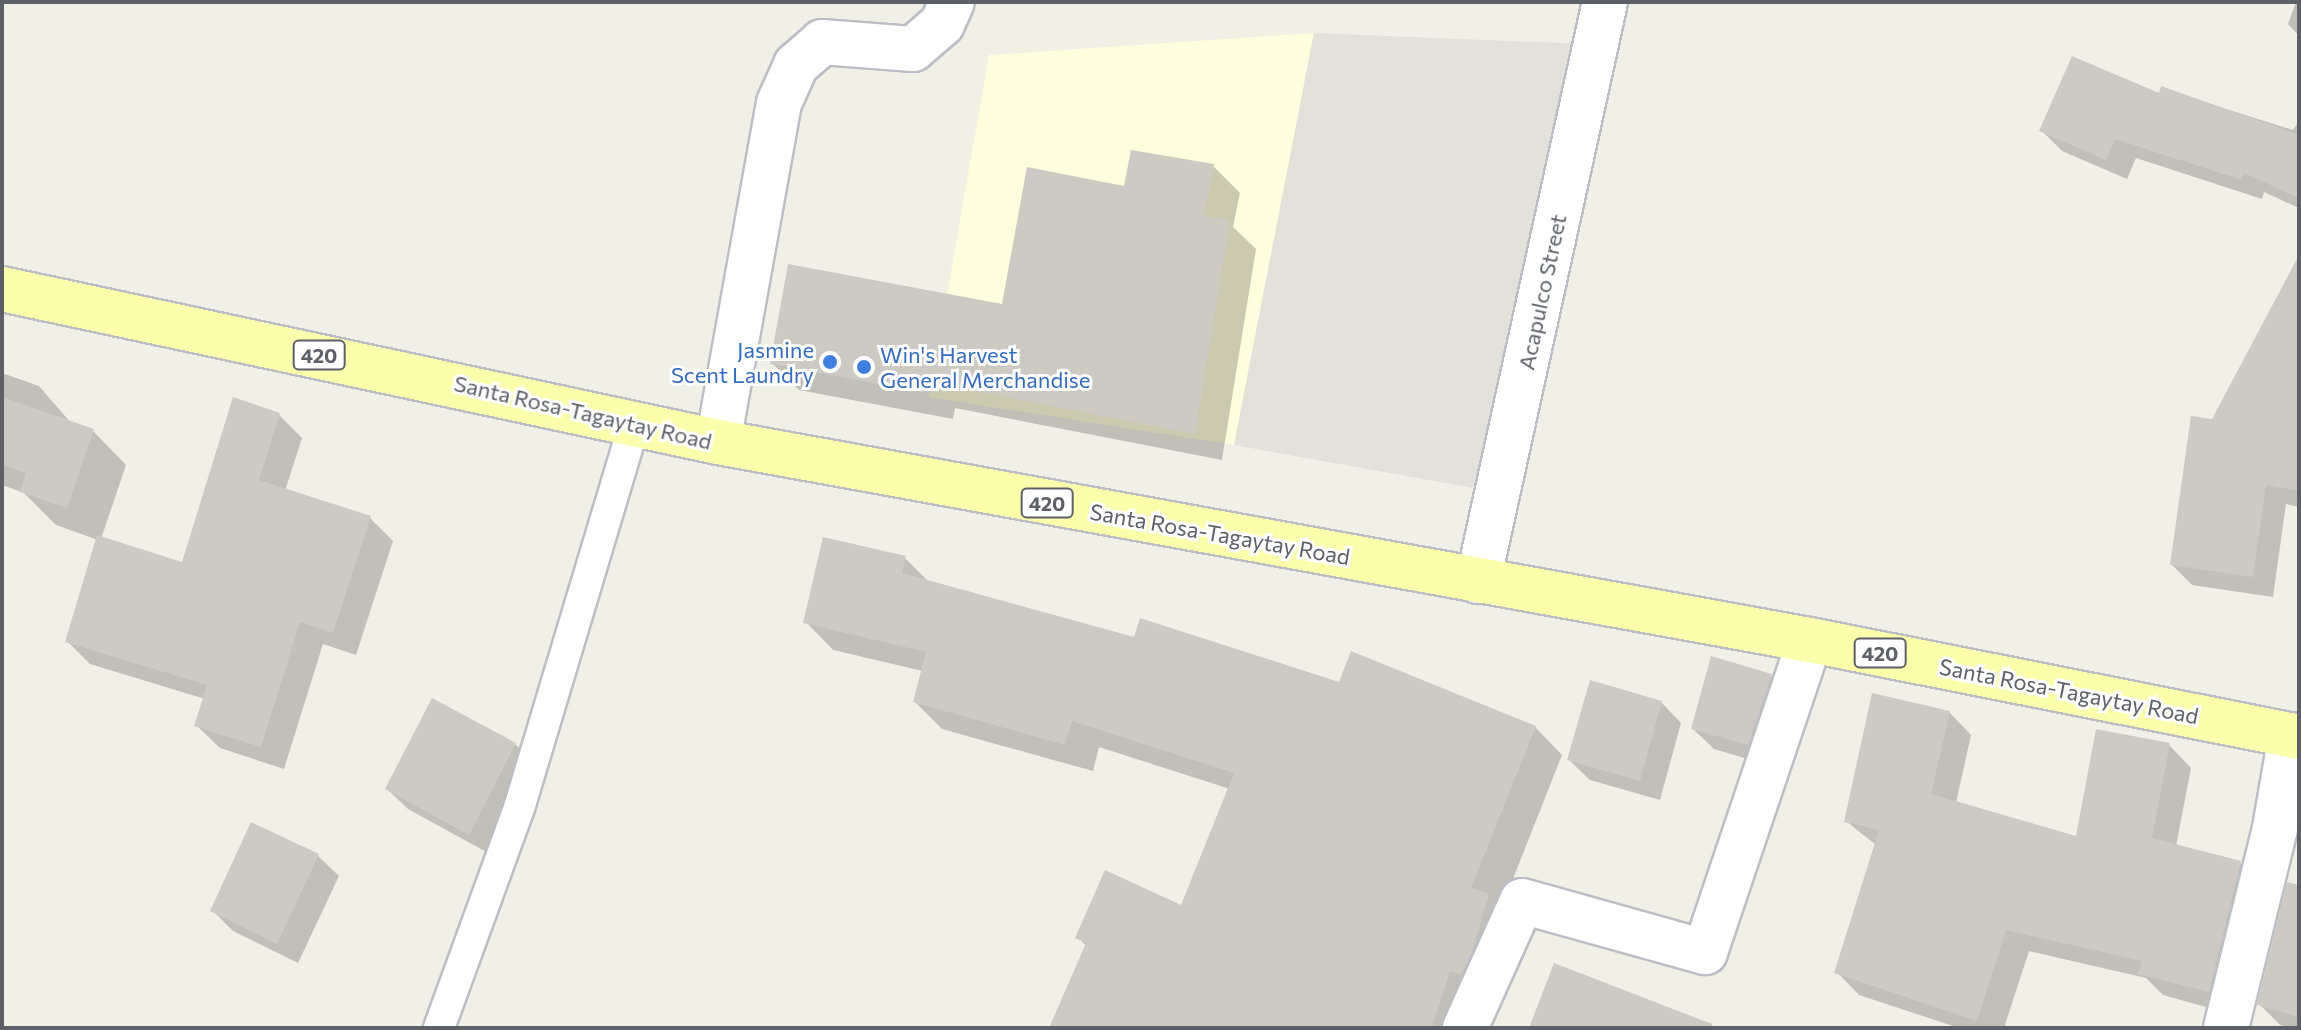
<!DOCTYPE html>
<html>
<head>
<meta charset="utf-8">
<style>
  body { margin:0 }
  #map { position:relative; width:2301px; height:1030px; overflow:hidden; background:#f0f0e6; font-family:Commissioner,sans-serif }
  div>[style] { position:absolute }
  .commercial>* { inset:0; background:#fefddd }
  .industrial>* { inset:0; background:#e2e1da }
  .shadow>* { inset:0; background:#0003 }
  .building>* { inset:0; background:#cccac3 }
  .roads { filter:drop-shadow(2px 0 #bdbec5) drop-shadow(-2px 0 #bdbec5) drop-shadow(0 2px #bdbec5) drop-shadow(0 -2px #bdbec5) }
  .service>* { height:30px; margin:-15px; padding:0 15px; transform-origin:15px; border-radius:15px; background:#fff }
  .minor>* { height:44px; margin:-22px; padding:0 22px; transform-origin:22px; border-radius:22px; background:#fff }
  .primary>* { height:44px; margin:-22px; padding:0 22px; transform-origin:22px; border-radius:22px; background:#fbffac }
  .dots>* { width:22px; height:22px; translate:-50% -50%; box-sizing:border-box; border:4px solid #fff; border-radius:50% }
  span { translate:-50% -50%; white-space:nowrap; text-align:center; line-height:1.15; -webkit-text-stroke:6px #fff; paint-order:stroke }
  .shield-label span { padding:2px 6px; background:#fff; border:2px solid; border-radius:6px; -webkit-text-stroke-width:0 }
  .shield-label { font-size:20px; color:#5e6067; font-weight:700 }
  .street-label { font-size:22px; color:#5e6067 }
  .shop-label { font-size:22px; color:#366cbe }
  .right { translate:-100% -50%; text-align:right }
  .left { translate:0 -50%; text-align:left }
  .frame { position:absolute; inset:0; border:4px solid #5e6067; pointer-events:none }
</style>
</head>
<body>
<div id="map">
  <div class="commercial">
    <i style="clip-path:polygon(1314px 33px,1234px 445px,929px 397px,989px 55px)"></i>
  </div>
  <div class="industrial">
    <i style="clip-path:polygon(1314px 33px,1584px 44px,1473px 488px,1234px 445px)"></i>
  </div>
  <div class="shadow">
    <i style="clip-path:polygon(2296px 2px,2299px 2px,2299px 36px,2288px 24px)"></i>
    <i style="clip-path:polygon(2163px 89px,2293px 130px,2299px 121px,2299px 208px,2264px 192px,2262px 199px,2136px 158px,2127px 179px,2062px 151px,2041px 130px,2160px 96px)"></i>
    <i style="clip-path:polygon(1213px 166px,1240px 193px,1233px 227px,1256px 249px,1222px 460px,955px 408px,953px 419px,799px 390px,772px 363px,1003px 307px,1126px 189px)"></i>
    <i style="clip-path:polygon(2299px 304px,2299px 507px,2286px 504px,2273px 597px,2192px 585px,2172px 565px,2213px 422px)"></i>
    <i style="clip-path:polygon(2px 373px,39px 386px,71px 423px,93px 431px,126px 465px,101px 539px,183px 564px,279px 415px,302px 438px,285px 491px,370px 518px,393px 541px,356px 655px,323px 644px,284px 769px,220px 748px,196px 725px,205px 699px,90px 664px,67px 641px,98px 540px,56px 525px,24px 493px,2px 485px)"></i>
    <i style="clip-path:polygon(905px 558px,930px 583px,1135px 639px,1535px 727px,1562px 755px,1501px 909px,1468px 1028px,1058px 1028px,1086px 946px,1078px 937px,1182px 908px,1230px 789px,1099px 747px,1093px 771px,942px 729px,915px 702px,923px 671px,833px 650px,806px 622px)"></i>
    <i style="clip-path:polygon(1771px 676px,1792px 696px,1768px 765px,1714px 749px,1693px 729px)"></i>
    <i style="clip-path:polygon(1661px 702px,1681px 723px,1660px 800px,1590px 780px,1569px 760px)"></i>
    <i style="clip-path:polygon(1949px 712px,1971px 735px,1956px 803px,2078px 838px,2169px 745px,2191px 768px,2176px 846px,2240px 863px,2262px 885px,2231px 1014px,2163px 995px,2146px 978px,2029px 951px,2004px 1028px,1959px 1028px,1859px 995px,1837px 972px,1876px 845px,1846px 821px)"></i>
    <i style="clip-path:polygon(515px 744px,536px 765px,490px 854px,408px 809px,387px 789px)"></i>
    <i style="clip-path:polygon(318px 856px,339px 876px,298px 963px,233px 931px,212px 910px)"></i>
    <i style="clip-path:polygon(2299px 887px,2299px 1028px,2292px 1028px,2280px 1025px,2260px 1005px)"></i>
  </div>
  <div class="building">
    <i style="clip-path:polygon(2072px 56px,2159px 93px,2161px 86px,2299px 135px,2299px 198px,2244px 173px,2242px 180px,2115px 139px,2106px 160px,2039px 131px)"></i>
    <i style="clip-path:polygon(1131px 150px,1214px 164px,1204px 216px,1230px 220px,1195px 434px,928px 382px,927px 393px,770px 364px,788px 264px,1002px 304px,1027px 167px,1124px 186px)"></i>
    <i style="clip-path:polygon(2299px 255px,2299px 491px,2266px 485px,2253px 577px,2170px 565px,2191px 416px,2212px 419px)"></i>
    <i style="clip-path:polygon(2px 397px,94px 429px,67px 508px,20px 492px,26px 473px,2px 464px)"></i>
    <i style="clip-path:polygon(233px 397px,280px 413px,259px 480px,371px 516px,333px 633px,300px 622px,261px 747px,194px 726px,207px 685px,65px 642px,97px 535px,182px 562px)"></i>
    <i style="clip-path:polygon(823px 537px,906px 556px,902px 573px,1134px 637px,1140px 618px,1339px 682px,1351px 651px,1536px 726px,1471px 888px,1489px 894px,1472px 952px,1461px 975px,1450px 971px,1432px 1028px,1049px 1028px,1086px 943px,1075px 938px,1105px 870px,1181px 905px,1234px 773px,1072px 721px,1065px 745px,913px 702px,926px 652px,803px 623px)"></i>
    <i style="clip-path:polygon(1711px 656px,1772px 674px,1748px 745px,1691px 729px)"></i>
    <i style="clip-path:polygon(1590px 680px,1662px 701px,1640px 781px,1567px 760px)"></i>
    <i style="clip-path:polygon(1872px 693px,1950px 711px,1931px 794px,2076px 836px,2096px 729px,2170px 743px,2152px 838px,2241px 861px,2209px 992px,2138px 974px,2142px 961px,2006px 930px,1977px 1021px,1834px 973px,1879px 830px,1844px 822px)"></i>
    <i style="clip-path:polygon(432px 698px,516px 743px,469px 835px,385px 789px)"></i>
    <i style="clip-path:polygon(251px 822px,319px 854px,277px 944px,210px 911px)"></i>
    <i style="clip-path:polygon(2287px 882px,2299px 885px,2299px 1017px,2257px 1005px)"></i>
    <i style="clip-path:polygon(1554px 963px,1712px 1024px,1712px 1028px,1529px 1028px)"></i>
  </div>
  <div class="roads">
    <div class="service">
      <i style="left:439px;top:1028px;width:237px;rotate:-70deg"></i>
      <i style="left:520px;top:805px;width:400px;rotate:-73.3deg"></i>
    </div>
    <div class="minor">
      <i style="left:718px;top:442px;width:344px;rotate:-79.8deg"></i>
      <i style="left:779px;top:103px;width:42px;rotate:-65.9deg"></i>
      <i style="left:796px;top:65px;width:35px;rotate:-41deg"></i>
      <i style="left:822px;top:42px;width:91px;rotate:4.4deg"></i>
      <i style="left:913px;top:49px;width:38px;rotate:-41deg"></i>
      <i style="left:942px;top:24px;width:24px;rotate:-66deg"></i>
      <i style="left:1478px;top:581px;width:593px;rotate:-77.63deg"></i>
      <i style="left:1465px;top:1028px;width:139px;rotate:-65.8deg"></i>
      <i style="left:1522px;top:901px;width:190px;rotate:15.6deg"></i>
      <i style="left:1705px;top:952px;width:329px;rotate:-71.4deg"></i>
      <i style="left:2226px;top:1028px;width:206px;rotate:-76.2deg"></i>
      <i style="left:2275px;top:828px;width:94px;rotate:-80.2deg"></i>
    </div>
    <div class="primary">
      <i style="left:2px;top:289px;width:732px;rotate:12.06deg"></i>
      <i style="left:718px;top:442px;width:1110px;rotate:10.28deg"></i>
      <i style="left:1810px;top:640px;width:499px;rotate:11.2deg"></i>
    </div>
  </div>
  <div class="dots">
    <i style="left:830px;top:362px;background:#3f7fe0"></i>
    <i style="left:864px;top:367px;background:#3f7fe0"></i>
  </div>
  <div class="shield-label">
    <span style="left:319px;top:355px">420</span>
    <span style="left:1047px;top:503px">420</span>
    <span style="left:1880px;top:653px">420</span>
  </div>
  <div class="street-label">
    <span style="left:1542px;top:292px;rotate:-78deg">Acapulco Street</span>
    <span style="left:583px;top:412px;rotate:13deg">Santa Rosa-Tagaytay Road</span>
    <span style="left:1220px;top:534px;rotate:10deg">Santa Rosa-Tagaytay Road</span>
    <span style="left:2069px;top:691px;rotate:11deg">Santa Rosa-Tagaytay Road</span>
  </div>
  <div class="shop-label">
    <span class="right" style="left:814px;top:362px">Jasmine<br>Scent Laundry</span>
    <span class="left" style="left:880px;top:367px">Win's Harvest<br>General Merchandise</span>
  </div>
  <div class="frame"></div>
</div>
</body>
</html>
